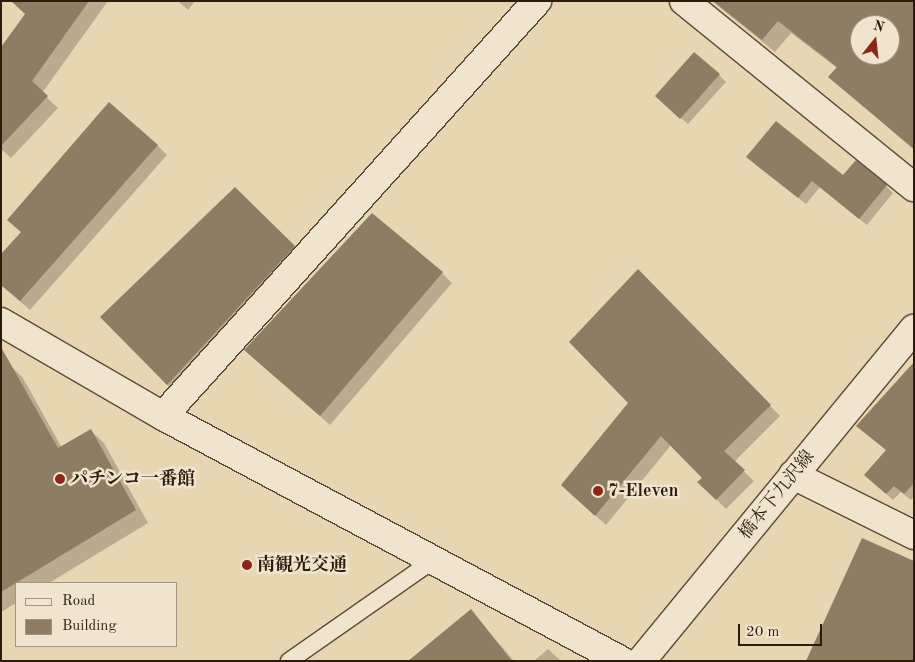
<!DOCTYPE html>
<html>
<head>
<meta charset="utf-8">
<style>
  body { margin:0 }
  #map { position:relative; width:915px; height:662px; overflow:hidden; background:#e7d6b2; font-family:"Old Standard TT","Noto Serif JP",serif }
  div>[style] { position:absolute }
  .shadow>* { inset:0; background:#0003 }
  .building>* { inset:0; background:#8d7d63 }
  .roads { filter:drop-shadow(1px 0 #5b4a37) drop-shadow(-1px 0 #5b4a37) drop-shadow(0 1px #5b4a37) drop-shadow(0 -1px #5b4a37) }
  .lane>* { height:16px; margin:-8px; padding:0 8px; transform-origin:8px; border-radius:8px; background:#efe4cd }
  .street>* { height:28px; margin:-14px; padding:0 14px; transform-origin:14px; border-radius:14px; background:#efe4cd }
  .secondary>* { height:28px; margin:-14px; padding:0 14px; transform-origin:14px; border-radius:14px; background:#efe4cd }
  .dots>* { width:14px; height:14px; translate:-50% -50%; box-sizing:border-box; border:2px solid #efe4cd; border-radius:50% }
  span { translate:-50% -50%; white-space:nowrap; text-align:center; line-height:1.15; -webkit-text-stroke:5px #efe4cd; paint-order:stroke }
  .poi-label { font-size:18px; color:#2c1c0e; font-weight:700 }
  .left { translate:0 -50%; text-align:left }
  .street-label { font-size:18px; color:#2c1c0e }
  .frame { position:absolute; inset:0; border:2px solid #2c1c0e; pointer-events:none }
  .legend { position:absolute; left:15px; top:582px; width:162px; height:65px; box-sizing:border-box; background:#efe4cd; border:1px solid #a19481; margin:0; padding:6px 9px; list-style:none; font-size:15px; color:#2c1c0e }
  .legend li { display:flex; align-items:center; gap:10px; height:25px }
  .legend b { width:25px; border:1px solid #a19481 }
  .north { position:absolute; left:850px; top:15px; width:50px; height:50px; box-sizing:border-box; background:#efe4cd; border:1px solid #a19481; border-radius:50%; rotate:16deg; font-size:14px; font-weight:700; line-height:20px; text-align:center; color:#2c1c0e }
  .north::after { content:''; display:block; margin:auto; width:18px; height:22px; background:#8f2418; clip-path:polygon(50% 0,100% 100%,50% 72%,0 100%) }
  .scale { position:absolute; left:738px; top:624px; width:84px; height:22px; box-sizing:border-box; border:2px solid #2c1c0e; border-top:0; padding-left:6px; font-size:15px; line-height:18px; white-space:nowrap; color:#2c1c0e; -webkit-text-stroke:4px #efe4cd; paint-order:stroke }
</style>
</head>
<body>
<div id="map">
  <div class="shadow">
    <i style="clip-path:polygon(12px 1px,108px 1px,42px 93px,58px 108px,11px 158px,1px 149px,1px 49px,26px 14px)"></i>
    <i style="clip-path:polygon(178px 1px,195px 1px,188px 10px)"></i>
    <i style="clip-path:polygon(evenodd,712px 1px,914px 1px,914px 150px,830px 77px,837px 68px,791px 33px,775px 52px,712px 1px,860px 25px,890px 25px,890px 55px,860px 55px,860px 25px)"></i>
    <i style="clip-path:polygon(719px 75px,726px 82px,688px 124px,663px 103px)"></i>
    <i style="clip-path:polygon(157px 145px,167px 155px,30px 310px,1px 285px,22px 233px,8px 220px)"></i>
    <i style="clip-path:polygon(755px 164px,844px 177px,886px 186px,893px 193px,867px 225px,820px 187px,806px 204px)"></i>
    <i style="clip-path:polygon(235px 189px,304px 257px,177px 395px,102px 317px)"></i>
    <i style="clip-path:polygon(638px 271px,780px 416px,734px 462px,754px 481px,726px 509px,699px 482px,704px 478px,671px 445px,606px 525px,572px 495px,630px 403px)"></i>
    <i style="clip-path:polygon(442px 273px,452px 283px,330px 425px,256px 360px)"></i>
    <i style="clip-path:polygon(914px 363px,914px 497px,911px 500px,901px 492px,893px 500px,872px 481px,887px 451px)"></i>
    <i style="clip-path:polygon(10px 365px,23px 378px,62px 448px,91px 431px,104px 443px,148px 523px,49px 583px,16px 583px,16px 603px,1px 612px,1px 370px)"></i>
    <i style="clip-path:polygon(471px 611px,514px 661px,410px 661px)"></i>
    <i style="clip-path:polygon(548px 649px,561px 661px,534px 661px)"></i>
  </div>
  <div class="building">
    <i style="clip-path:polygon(11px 1px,89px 1px,32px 81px,48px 96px,1px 146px,1px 47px,25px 14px)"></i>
    <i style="clip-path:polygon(evenodd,713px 1px,914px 1px,914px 149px,828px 77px,837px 67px,778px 21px,762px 40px,713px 1px,860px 25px,890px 25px,890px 55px,860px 55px,860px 25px)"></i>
    <i style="clip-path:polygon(694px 52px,720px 74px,680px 119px,655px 96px)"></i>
    <i style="clip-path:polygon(109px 102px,158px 145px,20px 301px,1px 285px,1px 254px,21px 232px,7px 220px)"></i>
    <i style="clip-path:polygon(776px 121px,843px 175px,856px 160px,887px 185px,859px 219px,812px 181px,798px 198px,746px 157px)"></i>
    <i style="clip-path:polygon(235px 187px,295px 246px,167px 385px,100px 317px)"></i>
    <i style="clip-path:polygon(372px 213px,443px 272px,320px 416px,244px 350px)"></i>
    <i style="clip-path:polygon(638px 269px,771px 405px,724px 451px,745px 470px,716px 500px,697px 482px,702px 478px,661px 436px,595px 516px,561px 485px,628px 403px,569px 342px)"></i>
    <i style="clip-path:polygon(1px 347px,58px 448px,91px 429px,136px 510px,1px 592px)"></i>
    <i style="clip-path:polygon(914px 362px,914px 483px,904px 494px,894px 486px,886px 494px,864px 475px,886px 450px,856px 426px)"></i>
    <i style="clip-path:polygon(862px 538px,914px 561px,914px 661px,806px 661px)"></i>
    <i style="clip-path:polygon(471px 609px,512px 661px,408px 661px)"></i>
  </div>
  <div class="roads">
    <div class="lane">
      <i style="left:289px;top:661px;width:177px;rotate:-34.9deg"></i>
    </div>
    <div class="street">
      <i style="left:684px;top:1px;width:296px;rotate:39deg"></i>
      <i style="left:163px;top:416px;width:559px;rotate:-47.97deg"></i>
      <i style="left:793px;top:475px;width:135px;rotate:26.4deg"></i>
    </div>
    <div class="secondary">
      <i style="left:1px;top:322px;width:187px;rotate:30.1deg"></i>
      <i style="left:163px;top:416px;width:520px;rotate:28.09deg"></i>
      <i style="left:641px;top:661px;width:430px;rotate:-50.6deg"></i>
    </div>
  </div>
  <div class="dots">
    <i style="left:60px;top:479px;background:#8f2418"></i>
    <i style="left:598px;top:491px;background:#8f2418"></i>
    <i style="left:247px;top:565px;background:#8f2418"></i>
  </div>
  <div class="poi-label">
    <span class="left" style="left:70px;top:479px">パチンコ一番館</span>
    <span class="left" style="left:608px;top:491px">7-Eleven</span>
    <span class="left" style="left:257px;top:565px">南観光交通</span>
  </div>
  <div class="street-label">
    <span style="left:777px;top:495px;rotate:-51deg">橋本下九沢線</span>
  </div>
  <div class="frame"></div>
  <ul class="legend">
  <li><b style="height:6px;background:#efe4cd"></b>Road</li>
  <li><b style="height:14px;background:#8d7d63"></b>Building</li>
  </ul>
  <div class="north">N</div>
  <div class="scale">20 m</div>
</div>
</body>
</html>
